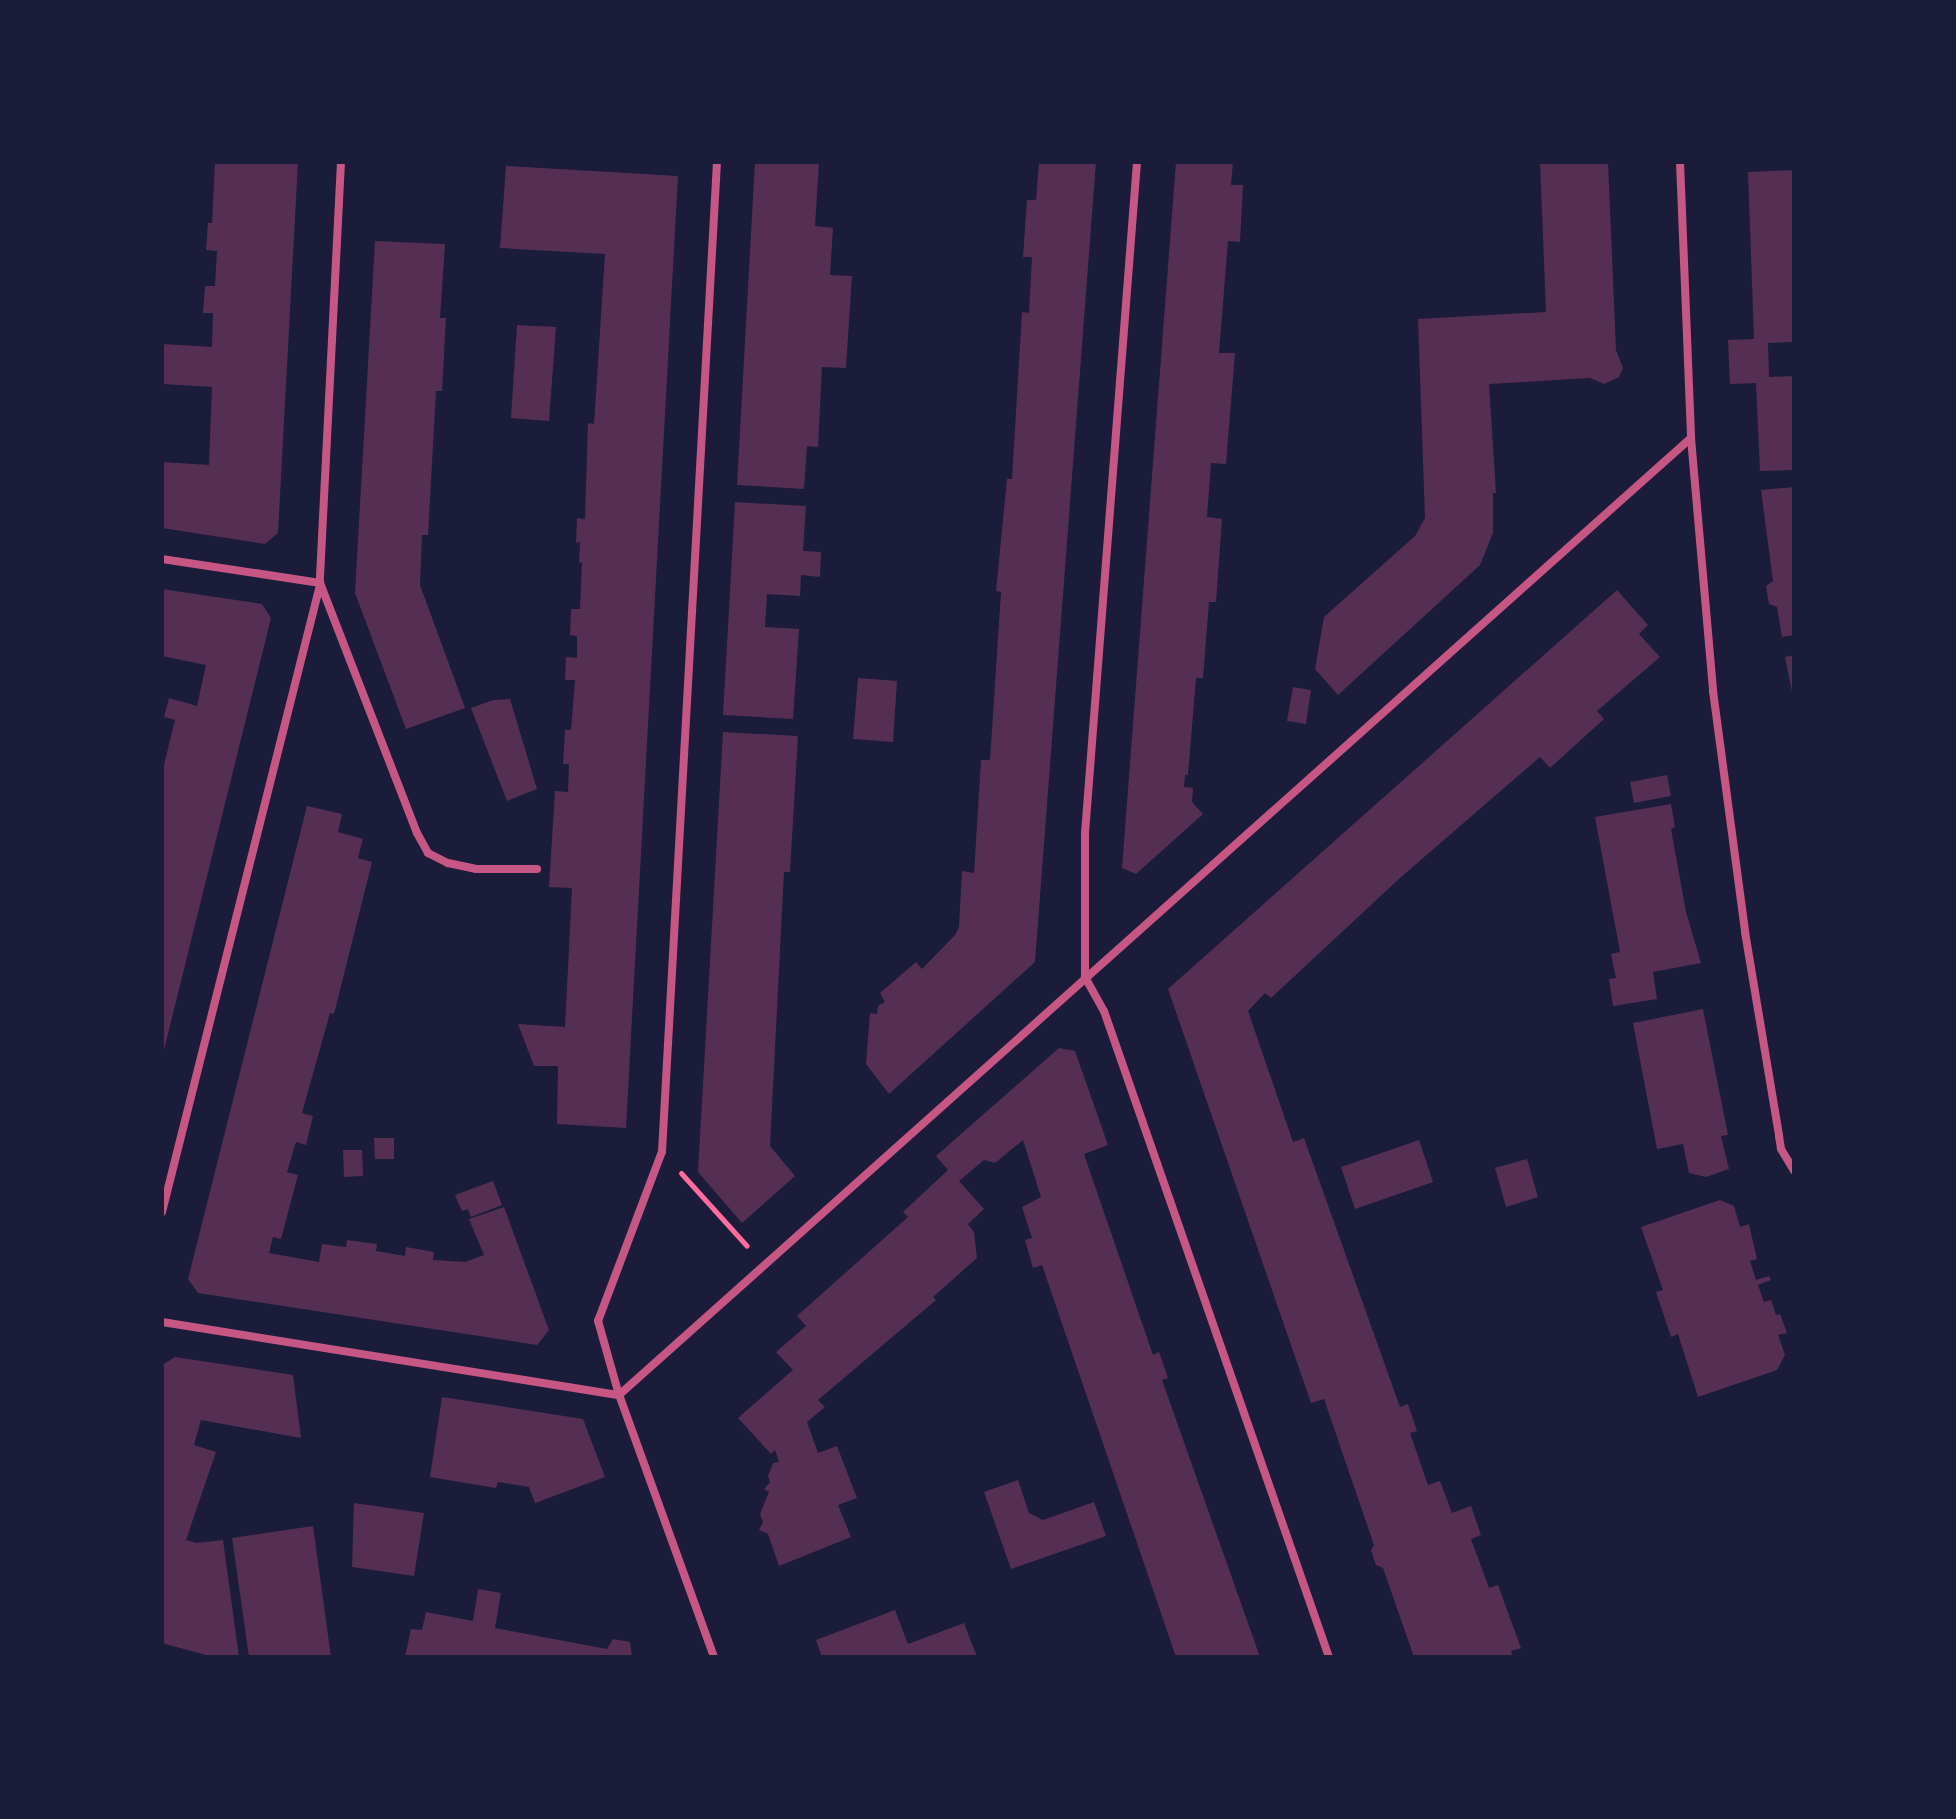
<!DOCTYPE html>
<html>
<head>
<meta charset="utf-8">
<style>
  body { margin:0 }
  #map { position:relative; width:1956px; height:1819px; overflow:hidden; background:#1b1b3a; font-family:Rubik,sans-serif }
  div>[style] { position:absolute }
  .building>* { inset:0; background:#542f53 }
  .path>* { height:5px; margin:-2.5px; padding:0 2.5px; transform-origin:2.5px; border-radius:2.5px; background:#ff6b9d }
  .minor>* { height:8px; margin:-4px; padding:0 4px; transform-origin:4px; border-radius:4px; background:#c65784 }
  span { translate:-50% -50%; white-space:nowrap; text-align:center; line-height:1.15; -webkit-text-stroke:7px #1b1b3a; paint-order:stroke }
  .frame { position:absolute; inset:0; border:164px solid #1b1b3a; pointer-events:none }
</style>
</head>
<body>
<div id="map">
  <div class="building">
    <i style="clip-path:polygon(215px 162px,298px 162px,278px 533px,265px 544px,162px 528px,162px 462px,209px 465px,212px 387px,162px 384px,162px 344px,212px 347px,213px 313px,203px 313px,205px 286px,215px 286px,217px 251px,206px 250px,208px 223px,212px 223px)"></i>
    <i style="clip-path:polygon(755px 162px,819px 162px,815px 226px,833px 228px,830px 275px,852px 276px,846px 368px,822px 367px,818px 447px,807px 446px,804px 489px,737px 485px)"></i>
    <i style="clip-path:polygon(1039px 162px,1096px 162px,1035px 962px,889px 1094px,866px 1064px,870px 1013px,877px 1014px,878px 1006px,885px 1002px,880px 993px,916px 962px,922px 969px,955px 935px,959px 927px,962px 871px,974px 873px,981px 760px,990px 760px,1001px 592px,996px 591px,1007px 479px,1012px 479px,1022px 312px,1029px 313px,1032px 257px,1023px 257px,1027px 200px,1036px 200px)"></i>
    <i style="clip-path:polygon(1176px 162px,1233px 162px,1231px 185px,1243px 185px,1240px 242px,1228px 241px,1219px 353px,1235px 353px,1226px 464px,1211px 463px,1207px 517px,1222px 519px,1216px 602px,1209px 602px,1203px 678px,1196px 678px,1188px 775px,1185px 775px,1184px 787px,1193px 788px,1192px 802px,1203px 814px,1136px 874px,1122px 868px)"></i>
    <i style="clip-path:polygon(1540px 162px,1608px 162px,1616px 350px,1623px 368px,1619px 377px,1604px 384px,1590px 378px,1489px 384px,1496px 493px,1493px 493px,1493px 533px,1480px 565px,1338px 695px,1315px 669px,1324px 617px,1415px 536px,1425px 518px,1418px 319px,1546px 312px)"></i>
    <i style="clip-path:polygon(506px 166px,678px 176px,626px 1128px,557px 1124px,558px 1066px,534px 1066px,518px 1024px,565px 1027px,572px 888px,549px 887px,555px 791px,568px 792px,569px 764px,563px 764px,565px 730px,571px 730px,575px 680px,565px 680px,566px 657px,577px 658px,577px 636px,570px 635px,571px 609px,580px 609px,582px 562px,579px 563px,580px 542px,576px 543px,577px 518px,585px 519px,588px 423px,594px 424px,605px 254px,500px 248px)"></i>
    <i style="clip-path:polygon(1794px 170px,1794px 342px,1768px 343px,1769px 377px,1794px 376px,1794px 470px,1760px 471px,1756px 383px,1730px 384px,1728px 340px,1754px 339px,1748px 172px)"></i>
    <i style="clip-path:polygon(375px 241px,445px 244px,440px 318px,446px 318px,442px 391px,436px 391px,428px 535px,422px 535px,420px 585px,465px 708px,406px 729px,355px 593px)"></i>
    <i style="clip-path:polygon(517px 325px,556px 327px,549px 421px,511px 418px)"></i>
    <i style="clip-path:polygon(1794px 487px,1794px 635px,1782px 637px,1777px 607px,1769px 604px,1766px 586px,1773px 581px,1761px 490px)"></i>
    <i style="clip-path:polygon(735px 502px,806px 506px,803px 551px,821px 552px,820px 577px,801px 575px,800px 596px,767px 594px,765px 627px,799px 629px,793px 719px,723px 715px)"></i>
    <i style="clip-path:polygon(162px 589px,262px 604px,271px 618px,163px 1054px,162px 773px,175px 720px,164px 717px,169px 698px,197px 706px,206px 665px,162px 656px)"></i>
    <i style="clip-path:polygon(1617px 590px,1648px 625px,1639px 634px,1660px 657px,1597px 711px,1604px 719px,1550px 768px,1540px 757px,1400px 878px,1271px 998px,1265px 993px,1248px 1011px,1293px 1142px,1304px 1138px,1400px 1407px,1408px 1404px,1417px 1431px,1410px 1433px,1428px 1485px,1440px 1481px,1452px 1513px,1471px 1506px,1481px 1535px,1471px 1539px,1489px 1588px,1498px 1585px,1521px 1648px,1511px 1651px,1513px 1657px,1414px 1657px,1383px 1568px,1376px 1565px,1371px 1550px,1374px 1545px,1324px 1399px,1311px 1403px,1168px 989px)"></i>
    <i style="clip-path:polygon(1794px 655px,1794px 697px,1793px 697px,1785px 657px)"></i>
    <i style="clip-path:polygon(858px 678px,897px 681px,893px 742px,853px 739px)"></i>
    <i style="clip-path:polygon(1293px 687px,1311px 690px,1306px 724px,1287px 721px)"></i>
    <i style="clip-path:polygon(510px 699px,537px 789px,507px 801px,471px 708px,493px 700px)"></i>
    <i style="clip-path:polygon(723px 732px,798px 736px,790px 872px,784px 872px,770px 1146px,795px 1176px,742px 1223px,698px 1172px)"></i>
    <i style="clip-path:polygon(1667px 775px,1671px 796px,1634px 803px,1630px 782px)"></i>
    <i style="clip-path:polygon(1671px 804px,1675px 827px,1671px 829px,1686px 912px,1701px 963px,1653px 972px,1657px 999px,1613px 1006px,1609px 979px,1616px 978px,1611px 954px,1620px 952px,1595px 817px)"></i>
    <i style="clip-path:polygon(307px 806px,342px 814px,338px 832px,363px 839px,358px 858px,372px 862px,334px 1014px,330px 1013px,302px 1113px,313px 1116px,306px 1145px,296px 1142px,287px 1172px,298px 1175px,281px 1239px,273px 1237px,269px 1253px,319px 1262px,322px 1244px,346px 1247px,347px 1240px,377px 1244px,376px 1251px,405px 1256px,406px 1247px,434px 1252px,433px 1260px,465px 1262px,484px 1255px,469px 1219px,504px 1207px,549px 1330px,537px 1345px,198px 1293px,188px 1279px)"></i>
    <i style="clip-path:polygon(1703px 1009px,1728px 1135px,1721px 1136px,1729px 1169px,1706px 1177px,1689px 1173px,1683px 1144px,1657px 1149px,1633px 1023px)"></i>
    <i style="clip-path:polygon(1059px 1048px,1075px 1051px,1108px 1145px,1084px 1154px,1153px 1355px,1159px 1352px,1168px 1378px,1162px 1380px,1260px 1657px,1176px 1657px,1042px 1265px,1033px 1268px,1025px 1240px,1032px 1238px,1022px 1207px,1041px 1197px,1023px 1140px,995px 1163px,984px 1160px,959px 1181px,984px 1209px,968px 1224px,974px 1232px,977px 1258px,933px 1297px,936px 1300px,818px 1400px,825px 1407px,807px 1422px,818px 1453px,837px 1446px,857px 1498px,838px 1505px,851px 1537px,779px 1566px,768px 1534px,759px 1530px,763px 1522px,760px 1514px,769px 1492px,764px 1489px,770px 1482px,768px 1476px,773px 1463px,779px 1462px,775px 1450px,771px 1454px,738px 1418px,793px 1370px,776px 1352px,806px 1326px,797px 1316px,908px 1217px,903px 1212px,948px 1170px,936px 1156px)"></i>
    <i style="clip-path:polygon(374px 1138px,394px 1138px,394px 1159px,375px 1159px)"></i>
    <i style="clip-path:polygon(1419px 1140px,1433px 1182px,1355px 1209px,1341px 1167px)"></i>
    <i style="clip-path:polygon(343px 1150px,362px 1150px,363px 1176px,344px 1177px)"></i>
    <i style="clip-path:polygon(1527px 1159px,1538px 1197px,1506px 1207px,1495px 1168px)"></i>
    <i style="clip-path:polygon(493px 1181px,502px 1205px,471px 1217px,468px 1209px,462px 1211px,455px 1195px)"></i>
    <i style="clip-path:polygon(1720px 1200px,1734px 1206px,1740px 1227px,1749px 1224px,1757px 1259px,1750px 1261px,1756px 1280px,1769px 1276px,1771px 1280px,1758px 1285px,1764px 1302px,1771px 1300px,1776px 1315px,1780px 1314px,1787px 1333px,1778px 1335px,1785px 1355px,1777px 1370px,1698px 1397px,1678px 1334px,1671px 1337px,1656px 1292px,1663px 1290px,1641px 1227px)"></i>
    <i style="clip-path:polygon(175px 1357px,293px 1375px,301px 1438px,201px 1420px,194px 1445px,216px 1452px,186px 1540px,196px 1543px,223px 1540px,239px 1657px,213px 1657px,162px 1643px,162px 1365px)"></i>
    <i style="clip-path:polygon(442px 1397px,583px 1419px,605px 1477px,535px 1503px,529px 1487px,498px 1482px,496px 1488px,430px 1477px)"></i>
    <i style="clip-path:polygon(1018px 1480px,1029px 1513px,1043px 1520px,1094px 1502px,1106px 1536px,1011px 1569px,984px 1492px)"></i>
    <i style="clip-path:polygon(354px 1503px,424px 1513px,414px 1576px,352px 1567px)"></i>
    <i style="clip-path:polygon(313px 1526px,331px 1657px,249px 1657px,232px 1538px)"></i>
    <i style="clip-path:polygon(478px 1589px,501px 1593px,495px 1628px,607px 1649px,613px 1639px,630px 1642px,632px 1657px,405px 1657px,411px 1629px,422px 1630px,426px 1612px,473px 1621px)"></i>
    <i style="clip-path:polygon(895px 1610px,908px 1644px,964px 1623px,977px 1657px,822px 1657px,816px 1640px)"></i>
  </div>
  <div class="path">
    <i style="left:681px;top:1173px;width:98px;rotate:47.9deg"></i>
  </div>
  <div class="minor">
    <i style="left:341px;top:162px;width:422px;rotate:92.9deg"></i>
    <i style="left:320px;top:583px;width:268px;rotate:68.8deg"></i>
    <i style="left:417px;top:833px;width:23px;rotate:61deg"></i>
    <i style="left:428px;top:853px;width:22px;rotate:27deg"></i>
    <i style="left:448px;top:863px;width:29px;rotate:12deg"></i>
    <i style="left:476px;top:869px;width:61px"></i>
    <i style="left:1137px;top:162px;width:673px;rotate:94.43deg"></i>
    <i style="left:1085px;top:833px;width:144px;rotate:90deg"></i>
    <i style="left:1085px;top:977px;width:39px;rotate:61deg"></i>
    <i style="left:1104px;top:1011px;width:684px;rotate:70.8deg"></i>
    <i style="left:1680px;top:162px;width:276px;rotate:87.7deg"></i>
    <i style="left:1691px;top:438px;width:254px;rotate:85deg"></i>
    <i style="left:1713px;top:691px;width:243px;rotate:82.4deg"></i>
    <i style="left:1745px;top:932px;width:207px;rotate:80.5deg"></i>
    <i style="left:1779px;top:1136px;width:13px;rotate:81deg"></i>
    <i style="left:1781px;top:1149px;width:26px;rotate:59deg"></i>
    <i style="left:162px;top:559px;width:160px;rotate:8.6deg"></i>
    <i style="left:162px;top:1212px;width:647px;rotate:-75.86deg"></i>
    <i style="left:162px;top:1322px;width:463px;rotate:9.1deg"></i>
    <i style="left:619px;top:1395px;width:1437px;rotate:-41.76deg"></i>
    <i style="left:714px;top:1657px;width:279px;rotate:-109.9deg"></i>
    <i style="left:619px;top:1395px;width:77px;rotate:-105.8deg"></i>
    <i style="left:598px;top:1321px;width:181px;rotate:-69.3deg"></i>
    <i style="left:662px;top:1152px;width:992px;rotate:-86.82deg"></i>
  </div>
  <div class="frame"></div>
</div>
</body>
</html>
